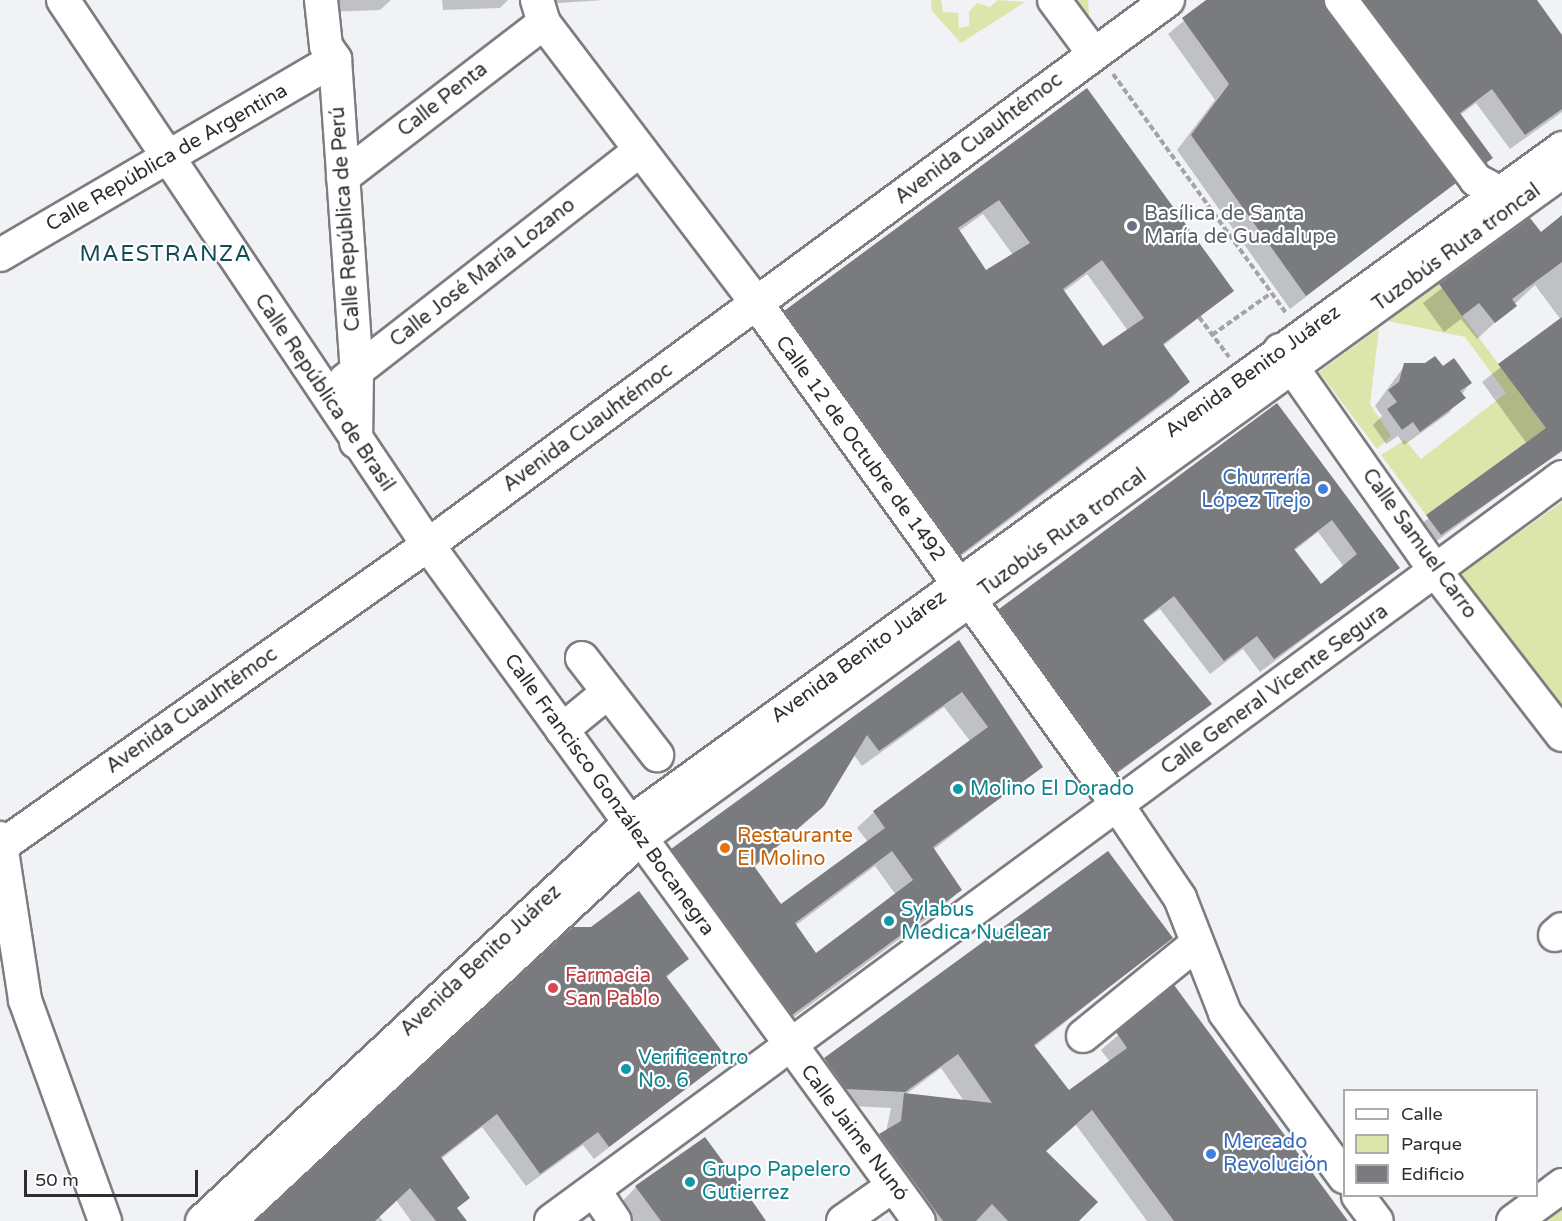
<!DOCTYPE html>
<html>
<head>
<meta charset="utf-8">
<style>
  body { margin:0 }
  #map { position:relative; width:1562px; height:1221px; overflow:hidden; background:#f1f2f5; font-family:"Varela Round",sans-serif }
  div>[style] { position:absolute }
  .green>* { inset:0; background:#dde6aa }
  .shadow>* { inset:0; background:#0003 }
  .building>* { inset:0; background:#7a7b7e }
  .path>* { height:4px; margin-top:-2px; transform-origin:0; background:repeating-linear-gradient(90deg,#a3a4a7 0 6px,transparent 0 9px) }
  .roads { filter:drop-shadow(2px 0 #7d7d80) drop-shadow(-2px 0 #7d7d80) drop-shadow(0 2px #7d7d80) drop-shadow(0 -2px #7d7d80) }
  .minor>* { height:32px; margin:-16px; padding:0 16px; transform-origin:16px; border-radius:16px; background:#fff }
  .major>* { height:33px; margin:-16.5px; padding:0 16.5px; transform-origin:16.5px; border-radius:16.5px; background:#fff }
  .dots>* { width:16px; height:16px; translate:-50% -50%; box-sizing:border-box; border:3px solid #fff; border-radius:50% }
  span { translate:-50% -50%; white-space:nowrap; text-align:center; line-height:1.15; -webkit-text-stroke:4.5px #fff; paint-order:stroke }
  .street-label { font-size:20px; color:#2e2e30 }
  .worship-label { font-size:20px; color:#5b616d }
  .left { translate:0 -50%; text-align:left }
  .shop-label { font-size:20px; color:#366cbe }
  .right { translate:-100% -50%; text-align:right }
  .culture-label { font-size:20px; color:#0d838f }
  .food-label { font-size:20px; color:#c56008 }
  .health-label { font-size:20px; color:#be3a42 }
  .quarter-label { font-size:22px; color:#124d57; letter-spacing:1.5px }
  .legend { position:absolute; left:1343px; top:1089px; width:195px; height:108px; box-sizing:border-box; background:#fff; border:2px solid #ababac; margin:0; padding:8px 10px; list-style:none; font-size:18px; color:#2e2e30 }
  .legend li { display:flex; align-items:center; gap:12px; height:30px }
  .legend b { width:30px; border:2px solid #ababac }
  .scale { position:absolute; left:24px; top:1170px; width:174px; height:27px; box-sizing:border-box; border:3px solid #2e2e30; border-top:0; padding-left:8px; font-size:18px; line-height:21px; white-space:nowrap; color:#2e2e30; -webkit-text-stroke:4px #fff; paint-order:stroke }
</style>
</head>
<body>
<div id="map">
  <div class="green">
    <i style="clip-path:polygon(931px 0,941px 0,943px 12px,958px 13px,959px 28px,969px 26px,969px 12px,977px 3px,990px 7px,998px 0,1025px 2px,961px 43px,932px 11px)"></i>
    <i style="clip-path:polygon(1064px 0,1088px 0,1090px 25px,1103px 33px,1089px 43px)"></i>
    <i style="clip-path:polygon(1439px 284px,1546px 428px,1426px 515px,1381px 455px,1405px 440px,1421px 459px,1506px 393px,1465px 337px,1388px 321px)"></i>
    <i style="clip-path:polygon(1379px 328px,1370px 404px,1391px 436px,1377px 449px,1319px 372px)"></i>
    <i style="clip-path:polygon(1562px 502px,1562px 712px,1457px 577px)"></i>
    <i style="clip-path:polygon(1562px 1199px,1562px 1221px,1532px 1221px)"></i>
  </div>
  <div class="shadow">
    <i style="clip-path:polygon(324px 0,391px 0,380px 10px,325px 12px)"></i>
    <i style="clip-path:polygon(442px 0,508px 0,500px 8px,443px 10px)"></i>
    <i style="clip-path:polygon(544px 0,604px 0,544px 4px)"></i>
    <i style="clip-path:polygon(1209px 0,1324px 0,1325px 11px,1454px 183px,1290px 309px,1177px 150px,1215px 100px,1168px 34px)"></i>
    <i style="clip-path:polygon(1331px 0,1535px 0,1562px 37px,1562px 112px,1510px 149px,1476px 103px,1460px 115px,1491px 158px,1476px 173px)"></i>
    <i style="clip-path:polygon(evenodd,1087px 90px,1232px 291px,1163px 346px,1188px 382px,1173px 397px,944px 569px,770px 327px,1087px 90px,983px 214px,1013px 255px,986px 272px,959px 231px,983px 214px,1087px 90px,1087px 274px,1128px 331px,1103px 348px,1063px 292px,1087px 274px)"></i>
    <i style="clip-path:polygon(1562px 217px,1562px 449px,1423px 551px,1409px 533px,1527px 444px,1482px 382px,1561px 320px,1535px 285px,1477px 339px,1461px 319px,1444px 332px,1423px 303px,1529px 220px,1541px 234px)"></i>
    <i style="clip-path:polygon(1405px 365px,1442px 368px,1470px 383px,1449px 413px,1404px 445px,1398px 436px,1386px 444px,1373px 425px,1382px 416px,1375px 406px)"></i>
    <i style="clip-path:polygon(evenodd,1277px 405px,1398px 568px,1260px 672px,1243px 649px,1210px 674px,1160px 609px,1142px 622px,1210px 704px,1102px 785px,987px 624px,1277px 405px,1318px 532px,1344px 567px,1321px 587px,1294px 551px,1318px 532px)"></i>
    <i style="clip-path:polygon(evenodd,958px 642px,1041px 766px,933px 850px,960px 890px,944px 906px,775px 1031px,655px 866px,958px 642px,944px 707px,970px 741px,874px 812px,857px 828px,868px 842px,781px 907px,753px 868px,822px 808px,854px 755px,862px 766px,944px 707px,958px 642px,875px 866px,896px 895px,815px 955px,795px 926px,875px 866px)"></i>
    <i style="clip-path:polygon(evenodd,1107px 853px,1171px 938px,1034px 1047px,1069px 1093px,1110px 1062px,1101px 1050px,1174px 987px,1346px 1221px,1147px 1221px,1076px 1125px,1045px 1152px,1077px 1221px,916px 1221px,864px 1151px,886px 1132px,891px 1108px,830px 1105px,809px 1075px,1107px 853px,941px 1068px,964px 1101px,905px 1095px,941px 1068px)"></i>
    <i style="clip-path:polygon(687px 958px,666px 978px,725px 1058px,594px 1159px,583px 1145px,526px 1186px,482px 1127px,441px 1159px,456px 1209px,466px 1221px,411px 1221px,396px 1200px,379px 1216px,383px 1221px,259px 1221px)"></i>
    <i style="clip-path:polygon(636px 1187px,764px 1221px,628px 1221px,617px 1207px)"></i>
  </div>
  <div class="building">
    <i style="clip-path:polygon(1206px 0,1323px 0,1456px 183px,1306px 296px,1191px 135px,1229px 84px,1182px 18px)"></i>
    <i style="clip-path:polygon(1364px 0,1537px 0,1562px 35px,1562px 109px,1525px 135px,1492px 89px,1460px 113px,1493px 158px,1486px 163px)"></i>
    <i style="clip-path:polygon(evenodd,1087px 88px,1234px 291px,1163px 344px,1190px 382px,960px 555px,784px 311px,1087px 88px,999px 200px,1030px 243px,986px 270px,958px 228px,999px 200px,1087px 88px,1102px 260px,1144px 318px,1103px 346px,1063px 289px,1102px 260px)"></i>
    <i style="clip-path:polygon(1562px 215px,1562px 262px,1512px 299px,1517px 306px,1495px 323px,1479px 303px,1462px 316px,1439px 284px,1530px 218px,1541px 232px)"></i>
    <i style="clip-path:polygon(1562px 317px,1562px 451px,1441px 535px,1426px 515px,1546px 428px,1498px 364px)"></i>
    <i style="clip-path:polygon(1435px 356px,1443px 366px,1454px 358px,1472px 383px,1460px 391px,1466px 398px,1420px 432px,1413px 422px,1402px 430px,1387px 409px,1397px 402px,1388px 390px,1399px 382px,1404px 363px,1425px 363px)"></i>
    <i style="clip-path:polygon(evenodd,1277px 403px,1400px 568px,1274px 659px,1257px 636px,1224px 661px,1174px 596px,1143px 620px,1212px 704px,1116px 773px,999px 609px,1277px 403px,1332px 520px,1357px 554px,1321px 584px,1294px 549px,1332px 520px)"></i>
    <i style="clip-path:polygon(evenodd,959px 640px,1043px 767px,933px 847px,962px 890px,792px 1015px,671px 849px,959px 640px,962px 692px,988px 727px,873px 811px,885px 828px,781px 904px,754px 866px,824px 806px,867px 735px,879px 751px,962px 692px,959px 640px,892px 851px,913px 880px,816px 953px,795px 923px,892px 851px)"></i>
    <i style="clip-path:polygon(1108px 851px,1173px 938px,1034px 1045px,1069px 1090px,1127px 1048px,1116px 1032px,1174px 985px,1348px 1221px,1174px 1221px,1092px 1110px,1046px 1151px,1098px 1202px,1079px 1221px,1008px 1221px,992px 1204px,976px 1221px,943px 1221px,879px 1134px,901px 1121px,904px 1093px,992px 1103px,958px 1054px,905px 1092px,846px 1089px,824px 1058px)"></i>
    <i style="clip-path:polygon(639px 891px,689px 959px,666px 976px,727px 1058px,609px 1147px,598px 1132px,540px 1174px,497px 1114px,441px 1157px,470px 1198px,457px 1208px,467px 1221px,436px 1221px,410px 1188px,375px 1221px,256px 1221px,573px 927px,591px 927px)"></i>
    <i style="clip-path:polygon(705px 1137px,755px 1205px,766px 1221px,661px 1221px,635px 1186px)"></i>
  </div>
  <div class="path">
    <i style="left:1113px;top:74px;width:295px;rotate:54.1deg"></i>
    <i style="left:1199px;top:317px;width:50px;rotate:53.1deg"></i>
    <i style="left:1212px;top:335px;width:72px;rotate:-35.4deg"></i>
  </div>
  <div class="roads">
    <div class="minor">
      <i style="left:63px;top:0;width:656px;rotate:56.19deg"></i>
      <i style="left:428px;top:545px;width:835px;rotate:54.01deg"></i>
      <i style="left:321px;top:0;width:46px;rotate:83.8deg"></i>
      <i style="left:326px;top:46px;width:16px;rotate:55deg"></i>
      <i style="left:335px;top:59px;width:313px;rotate:86deg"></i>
      <i style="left:357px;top:371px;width:71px;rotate:90.8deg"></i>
      <i style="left:537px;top:0;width:24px;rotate:73deg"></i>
      <i style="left:544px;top:23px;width:353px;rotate:52.8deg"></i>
      <i style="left:757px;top:304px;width:618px;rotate:54.28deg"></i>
      <i style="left:1118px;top:806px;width:111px;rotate:56deg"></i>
      <i style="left:1180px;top:898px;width:123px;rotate:68.6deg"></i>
      <i style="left:1225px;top:1013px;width:203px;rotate:54deg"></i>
      <i style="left:1054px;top:0;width:67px;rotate:53.5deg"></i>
      <i style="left:1341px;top:0;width:225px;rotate:53.1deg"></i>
      <i style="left:1476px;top:180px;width:26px;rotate:28deg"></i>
      <i style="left:343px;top:177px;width:253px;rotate:-37.5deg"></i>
      <i style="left:0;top:255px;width:388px;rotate:-30.3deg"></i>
      <i style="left:1280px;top:350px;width:271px;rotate:54.9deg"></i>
      <i style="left:1436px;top:572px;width:206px;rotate:52.3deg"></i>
      <i style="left:345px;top:380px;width:374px;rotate:-37.9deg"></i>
      <i style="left:582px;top:658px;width:123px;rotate:52.3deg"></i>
      <i style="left:562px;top:730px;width:58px;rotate:-39.4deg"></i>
      <i style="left:0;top:838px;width:164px;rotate:81.2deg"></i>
      <i style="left:25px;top:1000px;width:235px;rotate:70.1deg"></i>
      <i style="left:0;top:847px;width:524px;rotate:-35.21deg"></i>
      <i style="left:428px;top:545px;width:919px;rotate:-36.37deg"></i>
      <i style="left:1555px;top:935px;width:9px;rotate:-41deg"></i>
      <i style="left:1083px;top:1036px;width:144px;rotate:-39.1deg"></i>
      <i style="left:594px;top:1190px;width:37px;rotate:56deg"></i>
      <i style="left:1358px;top:1196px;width:31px;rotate:53deg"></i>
      <i style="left:230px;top:1221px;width:562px;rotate:-42.98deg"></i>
      <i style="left:641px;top:838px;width:1137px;rotate:-35.87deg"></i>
      <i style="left:551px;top:1221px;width:1255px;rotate:-36.35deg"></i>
      <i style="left:843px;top:1221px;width:61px;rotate:-35deg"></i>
    </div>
    <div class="major">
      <i style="left:202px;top:1221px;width:584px;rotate:-42.99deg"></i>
      <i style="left:629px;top:823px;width:1152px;rotate:-35.88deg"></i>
      <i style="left:1513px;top:1221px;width:61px;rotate:-36.3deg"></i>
    </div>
  </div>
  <div class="dots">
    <i style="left:1132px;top:226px;background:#6b7280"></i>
    <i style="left:1323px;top:489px;background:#3f7fe0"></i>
    <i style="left:958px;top:789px;background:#0f9aa8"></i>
    <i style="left:725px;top:848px;background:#e8710a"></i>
    <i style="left:889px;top:921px;background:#0f9aa8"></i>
    <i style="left:553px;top:988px;background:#e0444e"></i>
    <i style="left:626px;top:1069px;background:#0f9aa8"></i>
    <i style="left:1211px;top:1154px;background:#3f7fe0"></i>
    <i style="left:690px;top:1182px;background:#0f9aa8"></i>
  </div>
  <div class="street-label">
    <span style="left:443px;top:100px;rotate:-38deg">Calle Penta</span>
    <span style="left:979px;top:139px;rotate:-37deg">Avenida Cuauhtémoc</span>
    <span style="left:167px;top:158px;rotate:-30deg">Calle República de Argentina</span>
    <span style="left:346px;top:219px;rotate:-94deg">Calle República de Perú</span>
    <span style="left:1457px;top:248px;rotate:-36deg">Tuzobús Ruta troncal</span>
    <span style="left:483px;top:273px;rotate:-38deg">Calle José María Lozano</span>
    <span style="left:1253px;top:372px;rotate:-36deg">Avenida Benito Juárez</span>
    <span style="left:324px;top:393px;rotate:56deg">Calle República de Brasil</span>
    <span style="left:588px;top:428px;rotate:-36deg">Avenida Cuauhtémoc</span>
    <span style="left:860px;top:449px;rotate:54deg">Calle 12 de Octubre de 1492</span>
    <span style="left:1063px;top:533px;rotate:-36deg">Tuzobús Ruta troncal</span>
    <span style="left:1419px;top:544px;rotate:54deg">Calle Samuel Carro</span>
    <span style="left:859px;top:657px;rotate:-36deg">Avenida Benito Juárez</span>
    <span style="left:1275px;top:690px;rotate:-36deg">Calle General Vicente Segura</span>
    <span style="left:192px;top:711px;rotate:-35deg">Avenida Cuauhtémoc</span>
    <span style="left:609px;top:795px;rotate:54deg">Calle Francisco González Bocanegra</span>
    <span style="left:481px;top:961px;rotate:-43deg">Avenida Benito Juárez</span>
    <span style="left:854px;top:1133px;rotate:53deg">Calle Jaime Nunó</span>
  </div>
  <div class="worship-label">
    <span class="left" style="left:1144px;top:226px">Basílica de Santa<br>María de Guadalupe</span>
  </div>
  <div class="shop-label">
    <span class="right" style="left:1311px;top:490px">Churrería<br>López Trejo</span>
    <span class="left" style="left:1223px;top:1154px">Mercado<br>Revolución</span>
  </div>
  <div class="culture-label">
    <span class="left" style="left:970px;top:789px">Molino El Dorado</span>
    <span class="left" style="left:901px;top:922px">Sylabus<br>Medica Nuclear</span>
    <span class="left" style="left:638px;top:1070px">Verificentro<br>No. 6</span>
    <span class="left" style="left:702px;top:1182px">Grupo Papelero<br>Gutierrez</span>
  </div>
  <div class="food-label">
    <span class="left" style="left:737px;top:848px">Restaurante<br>El Molino</span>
  </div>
  <div class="health-label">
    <span class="left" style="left:565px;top:988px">Farmacia<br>San Pablo</span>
  </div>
  <div class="quarter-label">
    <span style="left:166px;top:255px">MAESTRANZA</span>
  </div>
  <ul class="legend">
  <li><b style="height:8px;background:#fff"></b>Calle</li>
  <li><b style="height:16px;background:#dde6aa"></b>Parque</li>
  <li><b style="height:16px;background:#7a7b7e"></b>Edificio</li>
  </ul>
  <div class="scale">50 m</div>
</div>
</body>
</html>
